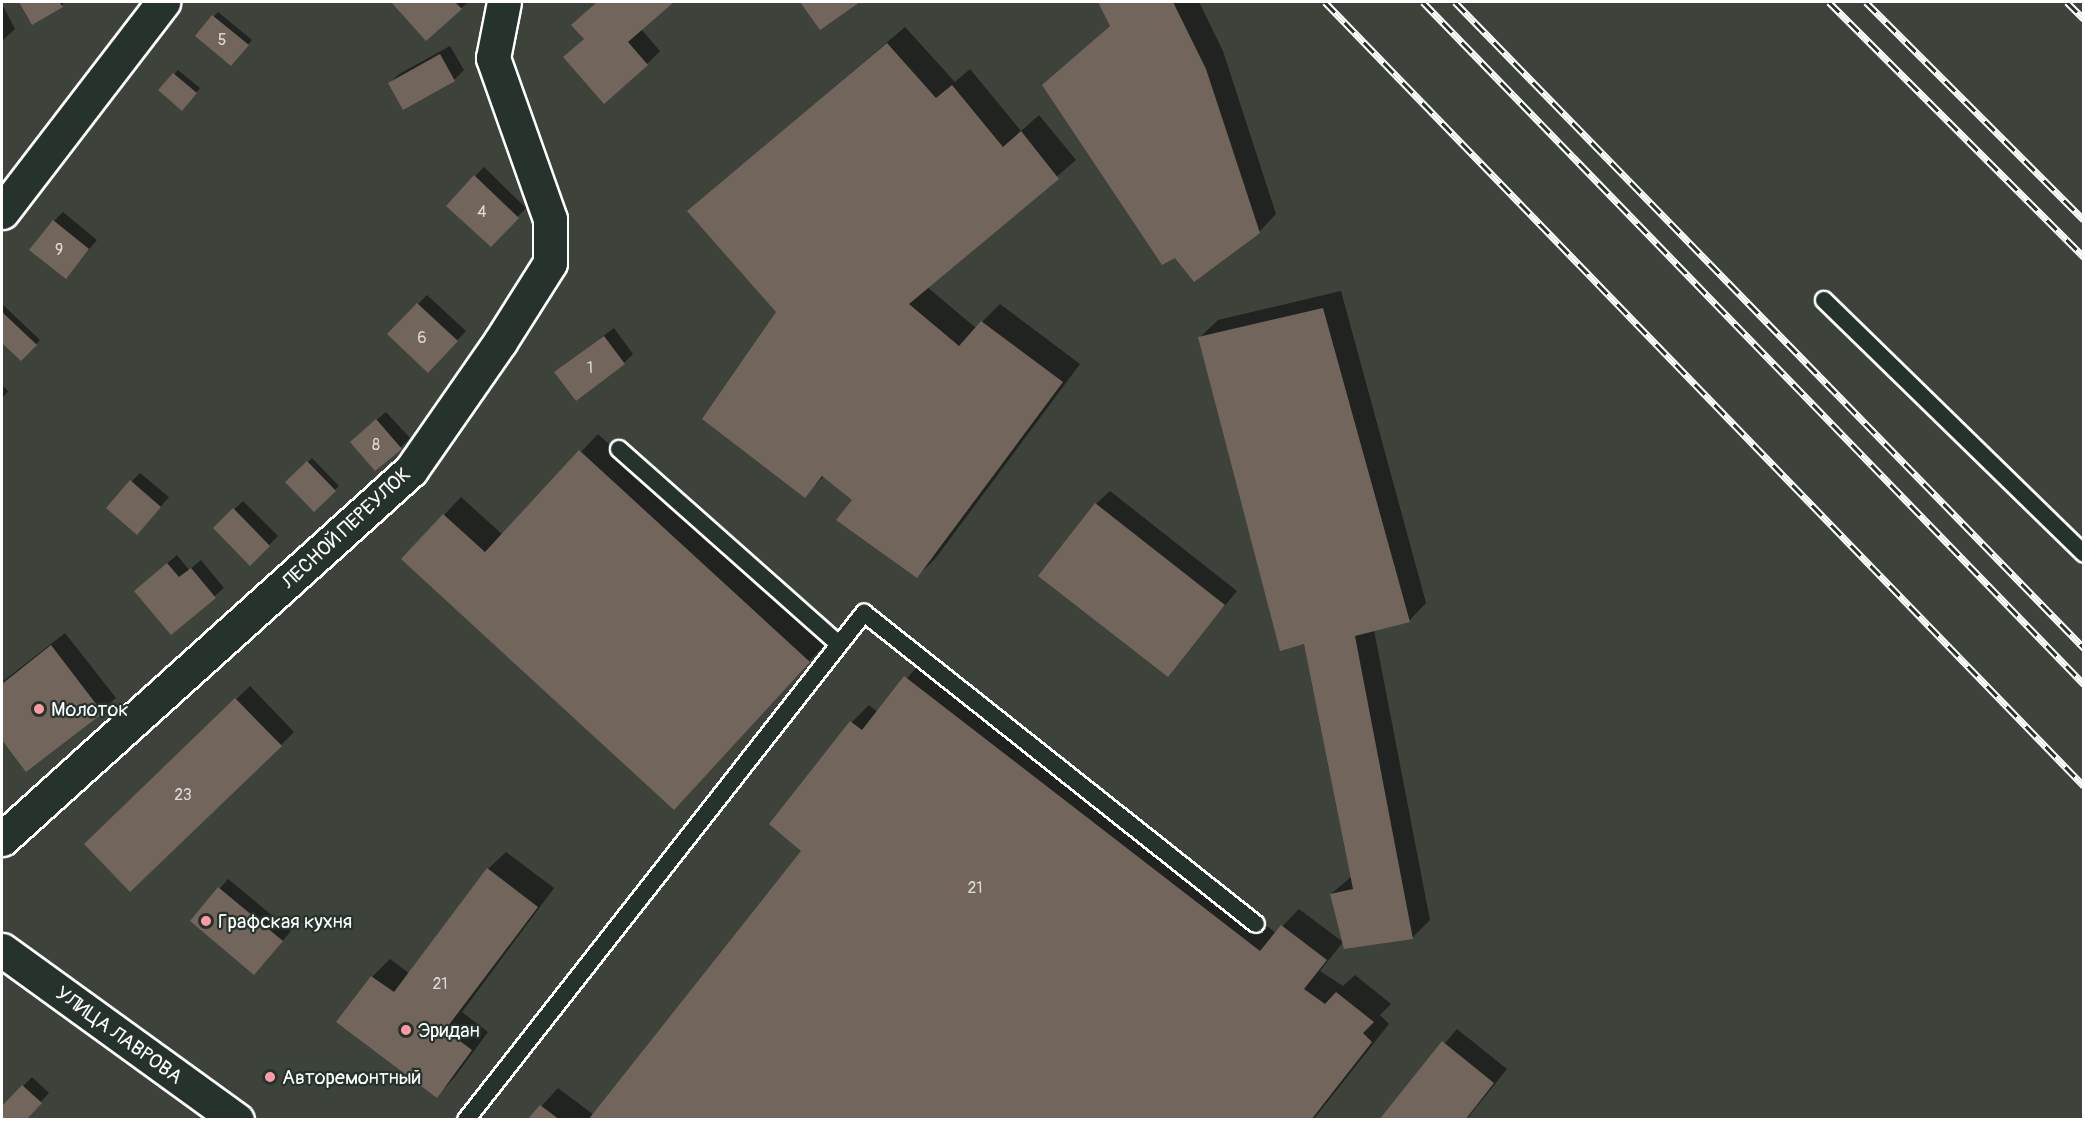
<!DOCTYPE html>
<html>
<head>
<meta charset="utf-8">
<style>
  body { margin:0 }
  #map { position:relative; width:2085px; height:1121px; overflow:hidden; background:#3d423b; font-family:Pangolin,sans-serif }
  div>[style] { position:absolute }
  .shadow>* { inset:0; background:#0007 }
  .building>* { inset:0; background:#72665c }
  .roads { filter:drop-shadow(2px 0 #fff) drop-shadow(-2px 0 #fff) drop-shadow(0 2px #fff) drop-shadow(0 -2px #fff) }
  .service>* { height:16px; margin:-8px; padding:0 8px; transform-origin:8px; border-radius:8px; background:#26332d }
  .minor>* { height:33px; margin:-16.5px; padding:0 16.5px; transform-origin:16.5px; border-radius:16.5px; background:#26332d }
  .secondary>* { height:33px; margin:-16.5px; padding:0 16.5px; transform-origin:16.5px; border-radius:16.5px; background:#26332d }
  .rail>* { height:7px; margin-top:-3.5px; transform-origin:0; background:repeating-linear-gradient(90deg,#26332d 0 14px,#fff 0 28px); box-sizing:border-box; border-block:2px solid #fff }
  .dots>* { width:16px; height:16px; translate:-50% -50%; box-sizing:border-box; border:3px solid #26332d; border-radius:50% }
  span { translate:-50% -50%; white-space:nowrap; text-align:center; line-height:1.15; -webkit-text-stroke:4.5px #26332d; paint-order:stroke }
  .number-label { font-size:16px; color:#dcd9d6 }
  .number-label span { -webkit-text-stroke-width:0 }
  .street-label { font-size:20px; color:#fff }
  .poi-label { font-size:20px; color:#fff }
  .left { translate:0 -50%; text-align:left }
  .frame { position:absolute; inset:0; border:3px solid #fff; pointer-events:none }
</style>
</head>
<body>
<div id="map">
  <div class="shadow">
    <i style="clip-path:polygon(21px 2px,66px 2px,33px 23px)"></i>
    <i style="clip-path:polygon(393px 2px,468px 2px,426px 39px)"></i>
    <i style="clip-path:polygon(598px 2px,672px 2px,641px 29px,660px 51px,647px 64px,565px 57px,585px 38px,587px 11px)"></i>
    <i style="clip-path:polygon(802px 2px,858px 2px,820px 28px)"></i>
    <i style="clip-path:polygon(1099px 2px,1199px 2px,1223px 51px,1276px 214px,1259px 232px,1044px 85px,1111px 25px)"></i>
    <i style="clip-path:polygon(2px 4px,15px 29px,2px 41px)"></i>
    <i style="clip-path:polygon(218px 12px,252px 40px,235px 60px,197px 36px)"></i>
    <i style="clip-path:polygon(905px 27px,955px 82px,970px 69px,1021px 131px,1039px 115px,1076px 160px,927px 287px,976px 328px,1000px 304px,1080px 364px,935px 559px,917px 576px,854px 500px,824px 476px,804px 496px,777px 312px,689px 211px)"></i>
    <i style="clip-path:polygon(450px 46px,464px 70px,455px 79px,404px 108px,390px 83px,399px 74px)"></i>
    <i style="clip-path:polygon(178px 70px,200px 88px,186px 105px,161px 90px)"></i>
    <i style="clip-path:polygon(484px 167px,526px 208px,491px 245px,475px 176px)"></i>
    <i style="clip-path:polygon(63px 212px,97px 240px,66px 277px,54px 221px)"></i>
    <i style="clip-path:polygon(1341px 291px,1426px 603px,1409px 621px,1374px 630px,1430px 920px,1412px 938px,1343px 942px,1320px 971px,1343px 986px,1355px 975px,1391px 1004px,1380px 1015px,1389px 1024px,1313px 1120px,529px 1120px,558px 1088px,594px 1115px,803px 851px,852px 722px,869px 705px,878px 712px,923px 660px,1276px 933px,1299px 909px,1343px 942px,1331px 894px,1352px 876px,1305px 642px,1200px 337px,1218px 320px)"></i>
    <i style="clip-path:polygon(427px 295px,466px 331px,428px 371px,389px 334px)"></i>
    <i style="clip-path:polygon(2px 304px,40px 340px,21px 359px,2px 341px)"></i>
    <i style="clip-path:polygon(614px 328px,633px 354px,624px 363px,556px 372px)"></i>
    <i style="clip-path:polygon(2px 385px,8px 391px,2px 398px)"></i>
    <i style="clip-path:polygon(386px 412px,410px 438px,401px 447px,361px 433px)"></i>
    <i style="clip-path:polygon(598px 434px,826px 643px,691px 790px,403px 559px,461px 497px,503px 535px)"></i>
    <i style="clip-path:polygon(312px 458px,339px 486px,314px 510px,287px 482px)"></i>
    <i style="clip-path:polygon(140px 473px,169px 497px,146px 524px,131px 482px)"></i>
    <i style="clip-path:polygon(1110px 491px,1237px 591px,1168px 675px,1096px 504px)"></i>
    <i style="clip-path:polygon(243px 501px,278px 536px,250px 564px,215px 528px)"></i>
    <i style="clip-path:polygon(177px 555px,189px 570px,201px 560px,224px 588px,171px 633px,145px 582px)"></i>
    <i style="clip-path:polygon(65px 633px,116px 698px,27px 770px,2px 737px,2px 682px)"></i>
    <i style="clip-path:polygon(250px 686px,294px 732px,281px 745px,99px 831px)"></i>
    <i style="clip-path:polygon(506px 852px,554px 888px,462px 1012px,488px 1032px,454px 1078px,437px 1096px,338px 1022px,372px 977px,390px 959px,410px 974px,488px 869px)"></i>
    <i style="clip-path:polygon(228px 879px,291px 931px,263px 964px,192px 921px)"></i>
    <i style="clip-path:polygon(1457px 1029px,1507px 1069px,1466px 1120px,1381px 1120px)"></i>
    <i style="clip-path:polygon(32px 1077px,49px 1093px,24px 1120px,2px 1120px,2px 1108px)"></i>
  </div>
  <div class="building">
    <i style="clip-path:polygon(19px 2px,59px 2px,63px 7px,32px 25px)"></i>
    <i style="clip-path:polygon(391px 2px,455px 2px,462px 9px,426px 41px)"></i>
    <i style="clip-path:polygon(597px 2px,674px 2px,628px 42px,648px 65px,604px 104px,563px 57px,584px 39px,571px 25px)"></i>
    <i style="clip-path:polygon(800px 2px,860px 2px,820px 30px)"></i>
    <i style="clip-path:polygon(1098px 2px,1173px 2px,1206px 69px,1260px 233px,1194px 282px,1175px 258px,1162px 265px,1042px 85px,1110px 26px)"></i>
    <i style="clip-path:polygon(212px 15px,249px 45px,231px 66px,195px 36px)"></i>
    <i style="clip-path:polygon(887px 43px,936px 98px,952px 85px,1003px 147px,1021px 131px,1059px 179px,909px 304px,959px 346px,981px 321px,1063px 382px,917px 578px,836px 520px,852px 500px,822px 476px,805px 498px,702px 419px,776px 312px,687px 211px)"></i>
    <i style="clip-path:polygon(440px 54px,455px 81px,403px 110px,388px 83px)"></i>
    <i style="clip-path:polygon(173px 73px,197px 93px,182px 111px,158px 90px)"></i>
    <i style="clip-path:polygon(474px 175px,519px 218px,491px 247px,446px 206px)"></i>
    <i style="clip-path:polygon(53px 220px,89px 249px,66px 279px,29px 250px)"></i>
    <i style="clip-path:polygon(417px 303px,458px 341px,428px 373px,387px 334px)"></i>
    <i style="clip-path:polygon(1323px 308px,1410px 622px,1355px 636px,1413px 939px,1344px 949px,1330px 894px,1353px 889px,1304px 644px,1280px 651px,1198px 337px)"></i>
    <i style="clip-path:polygon(2px 312px,37px 345px,21px 361px,2px 343px)"></i>
    <i style="clip-path:polygon(604px 336px,625px 364px,576px 401px,554px 372px)"></i>
    <i style="clip-path:polygon(376px 419px,402px 449px,375px 471px,350px 442px)"></i>
    <i style="clip-path:polygon(579px 450px,810px 662px,674px 810px,401px 559px,443px 514px,485px 552px)"></i>
    <i style="clip-path:polygon(307px 461px,336px 491px,314px 512px,285px 482px)"></i>
    <i style="clip-path:polygon(130px 480px,161px 507px,137px 535px,106px 508px)"></i>
    <i style="clip-path:polygon(1095px 503px,1225px 605px,1168px 677px,1038px 576px)"></i>
    <i style="clip-path:polygon(233px 508px,270px 546px,250px 566px,213px 528px)"></i>
    <i style="clip-path:polygon(167px 563px,179px 577px,191px 568px,216px 598px,171px 635px,134px 591px)"></i>
    <i style="clip-path:polygon(51px 645px,103px 713px,26px 772px,2px 740px,2px 684px)"></i>
    <i style="clip-path:polygon(904px 676px,1260px 951px,1281px 925px,1327px 960px,1304px 989px,1325px 1004px,1336px 992px,1374px 1022px,1363px 1033px,1372px 1042px,1311px 1120px,588px 1120px,801px 851px,769px 824px,850px 721px,862px 730px)"></i>
    <i style="clip-path:polygon(235px 698px,282px 746px,130px 892px,84px 844px)"></i>
    <i style="clip-path:polygon(487px 868px,538px 907px,445px 1030px,472px 1050px,437px 1098px,336px 1022px,371px 976px,394px 992px)"></i>
    <i style="clip-path:polygon(218px 887px,283px 941px,254px 975px,190px 921px)"></i>
    <i style="clip-path:polygon(1442px 1041px,1494px 1083px,1465px 1120px,1379px 1120px)"></i>
    <i style="clip-path:polygon(22px 1085px,42px 1103px,26px 1120px,2px 1120px,2px 1106px)"></i>
    <i style="clip-path:polygon(540px 1105px,560px 1120px,527px 1120px)"></i>
  </div>
  <div class="roads">
    <div class="service">
      <i style="left:1824px;top:300px;width:363px;rotate:44.3deg"></i>
      <i style="left:619px;top:449px;width:294px;rotate:41.6deg"></i>
      <i style="left:466px;top:1120px;width:645px;rotate:-51.87deg"></i>
      <i style="left:864px;top:613px;width:500px;rotate:38.43deg"></i>
    </div>
    <div class="minor">
      <i style="left:2px;top:212px;width:265px;rotate:-52.5deg"></i>
      <i style="left:2px;top:839px;width:551px;rotate:-42.06deg"></i>
      <i style="left:411px;top:470px;width:156px;rotate:-55.2deg"></i>
      <i style="left:500px;top:342px;width:93px;rotate:-57.7deg"></i>
      <i style="left:550px;top:263px;width:44px;rotate:-90deg"></i>
      <i style="left:550px;top:219px;width:171px;rotate:-109.5deg"></i>
      <i style="left:493px;top:58px;width:57px;rotate:-78.9deg"></i>
    </div>
    <div class="secondary">
      <i style="left:2px;top:950px;width:290px;rotate:35.9deg"></i>
    </div>
  </div>
  <div class="rail">
    <i style="left:1325px;top:2px;width:1091px;rotate:45.93deg"></i>
    <i style="left:1423px;top:2px;width:950px;rotate:45.9deg"></i>
    <i style="left:1455px;top:2px;width:902px;rotate:45.76deg"></i>
    <i style="left:1829px;top:2px;width:361px;rotate:45deg"></i>
    <i style="left:1866px;top:2px;width:308px;rotate:45deg"></i>
    <i style="left:2067px;top:2px;width:24px;rotate:45deg"></i>
  </div>
  <div class="dots">
    <i style="left:39px;top:709px;background:#ff9aa2"></i>
    <i style="left:206px;top:921px;background:#ff9aa2"></i>
    <i style="left:406px;top:1030px;background:#ff9aa2"></i>
    <i style="left:270px;top:1077px;background:#ff9aa2"></i>
  </div>
  <div class="number-label">
    <span style="left:222px;top:40px">5</span>
    <span style="left:482px;top:212px">4</span>
    <span style="left:59px;top:250px">9</span>
    <span style="left:422px;top:338px">6</span>
    <span style="left:590px;top:368px">1</span>
    <span style="left:376px;top:445px">8</span>
    <span style="left:183px;top:795px">23</span>
    <span style="left:975px;top:888px">21</span>
    <span style="left:440px;top:984px">21</span>
  </div>
  <div class="street-label">
    <span style="left:346px;top:528px;rotate:-43deg">ЛЕСНОЙ ПЕРЕУЛОК</span>
    <span style="left:119px;top:1035px;rotate:36deg">УЛИЦА ЛАВРОВА</span>
  </div>
  <div class="poi-label">
    <span class="left" style="left:51px;top:709px">Молоток</span>
    <span class="left" style="left:218px;top:921px">Графская кухня</span>
    <span class="left" style="left:418px;top:1030px">Эридан</span>
    <span class="left" style="left:282px;top:1077px">Авторемонтный</span>
  </div>
  <div class="frame"></div>
</div>
</body>
</html>
